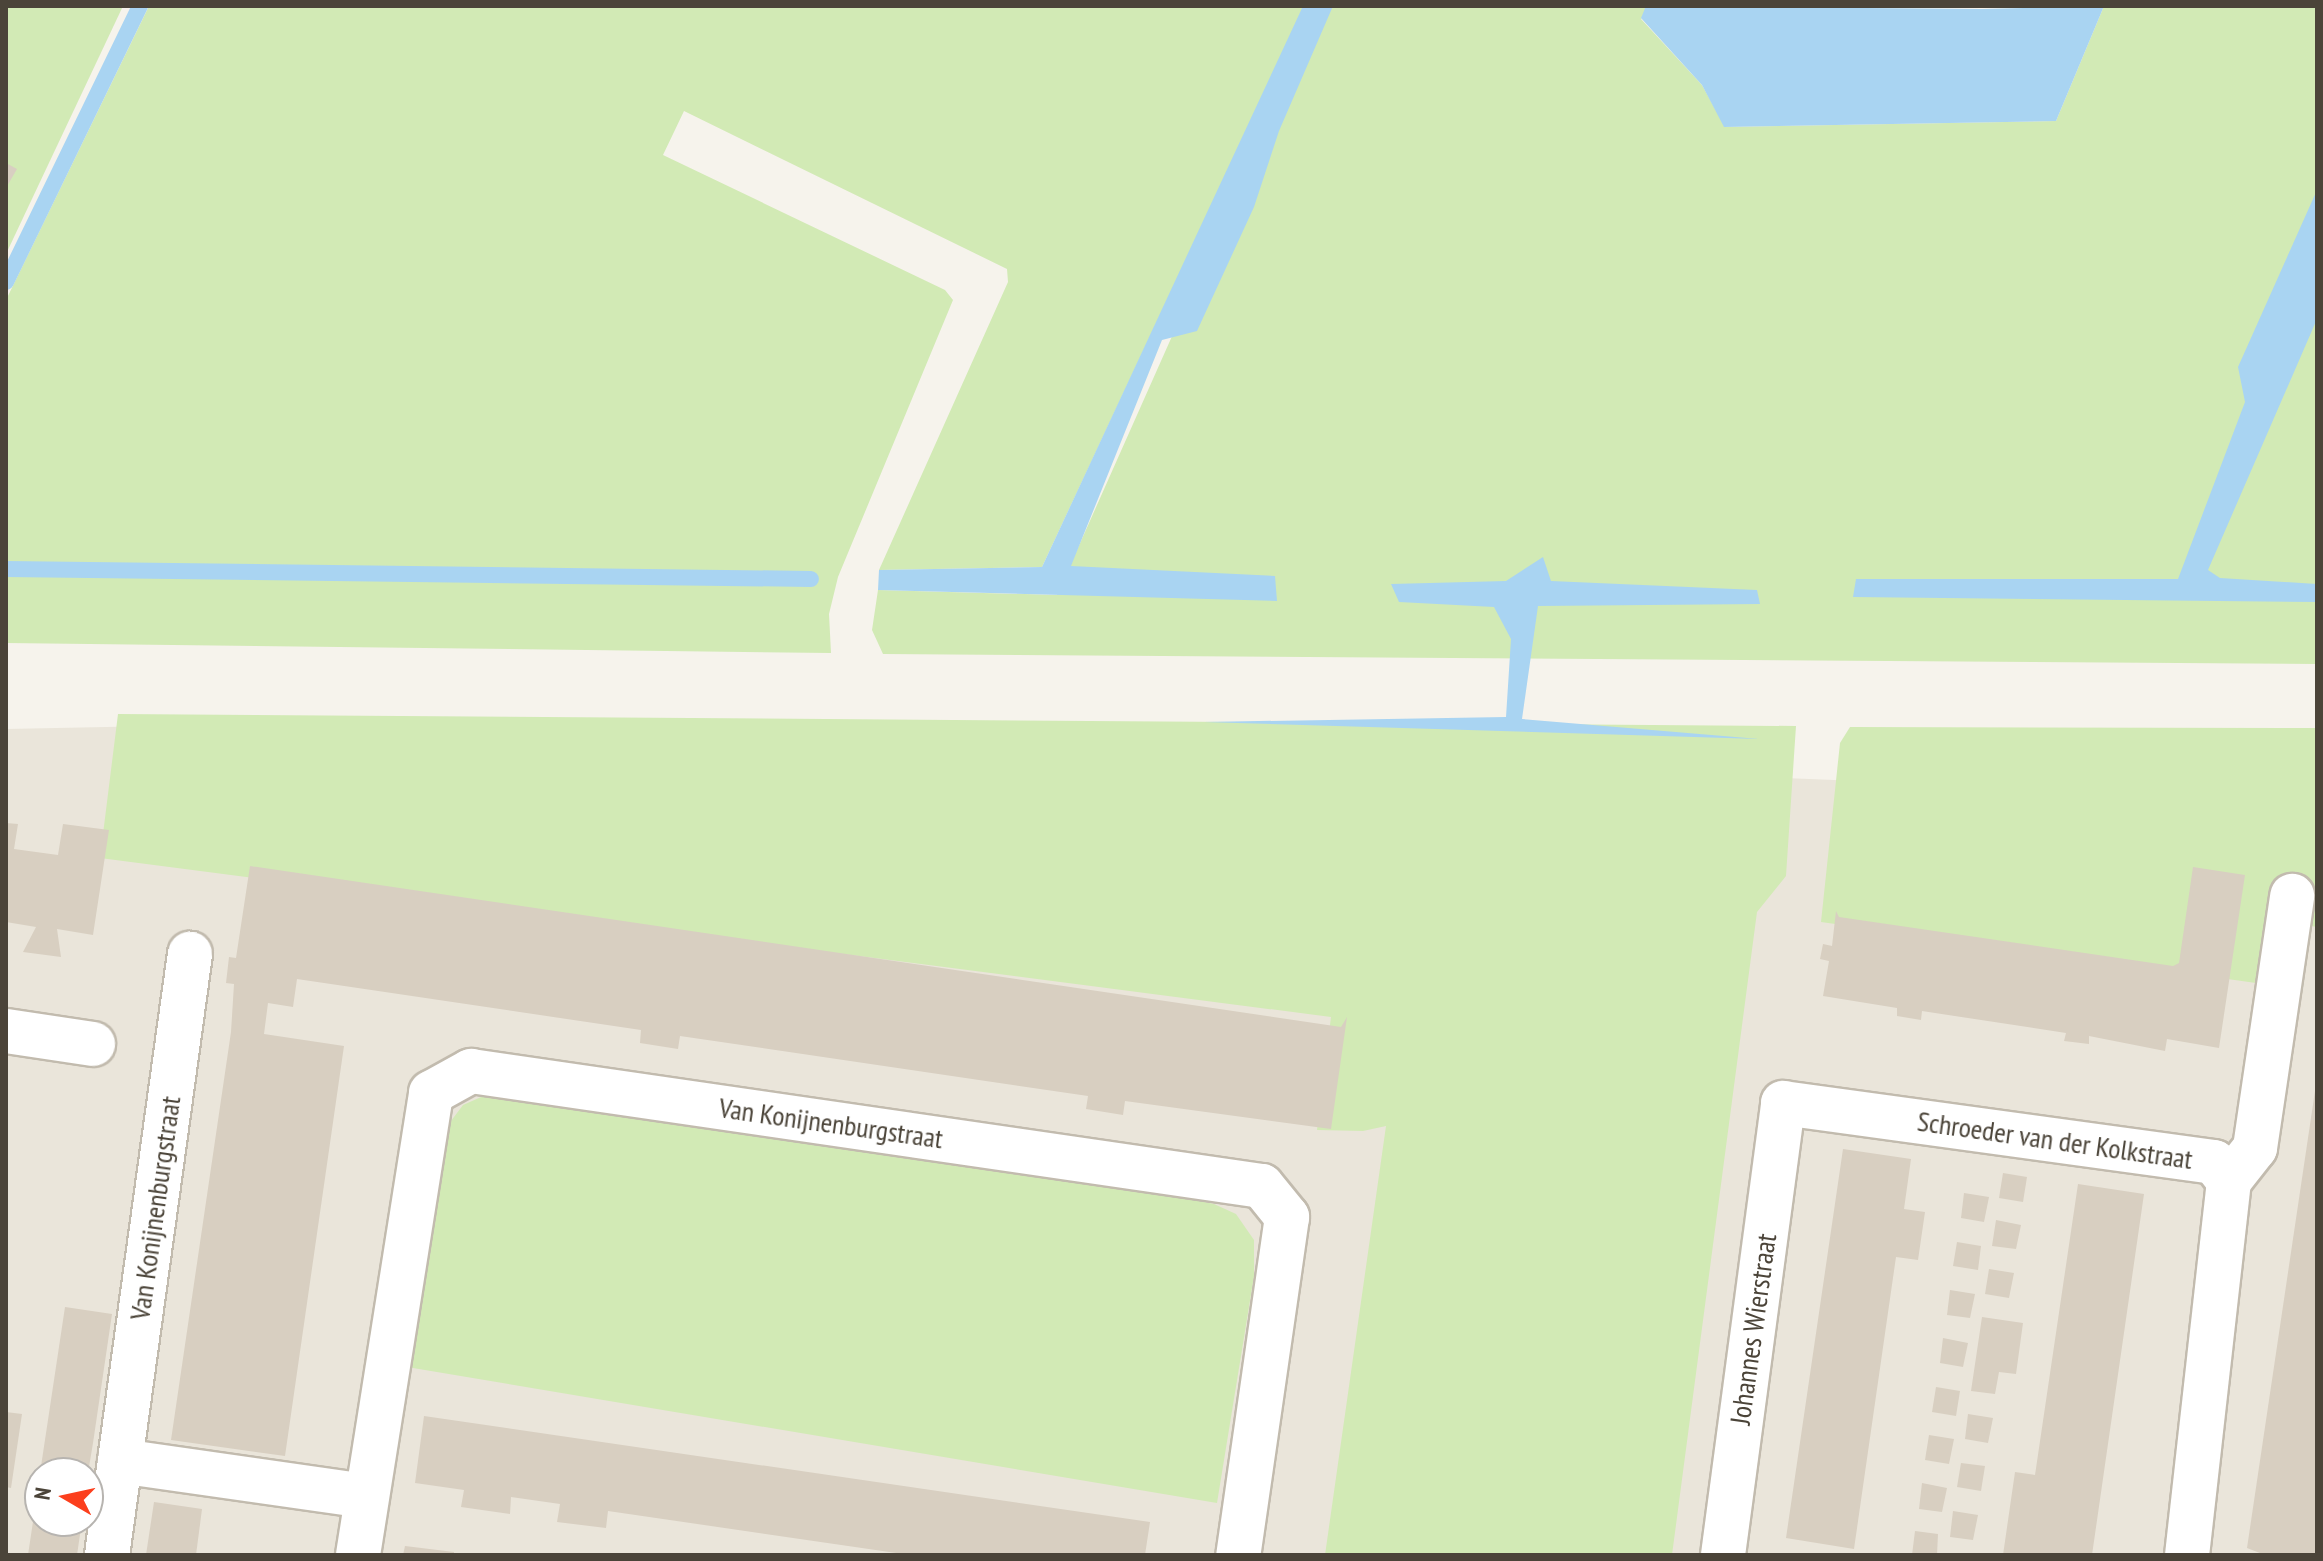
<!DOCTYPE html>
<html>
<head>
<meta charset="utf-8">
<style>
  body { margin:0 }
  #map { position:relative; width:2323px; height:1561px; overflow:hidden; background:#f6f3ec; font-family:"PT Sans Narrow",sans-serif }
  div>[style] { position:absolute }
  .residential>* { inset:0; background:#eae5da }
  .green>* { inset:0; background:#d2eab5 }
  .water>* { inset:0; background:#a9d4f2 }
  .stream>* { height:16px; margin:-8px; padding:0 8px; transform-origin:8px; border-radius:8px; background:#a9d4f2 }
  .building>* { inset:0; background:#d8cfc1 }
  .roads { filter:drop-shadow(2px 0 #c2bbae) drop-shadow(-2px 0 #c2bbae) drop-shadow(0 2px #c2bbae) drop-shadow(0 -2px #c2bbae) }
  .minor>* { height:44px; margin:-22px; padding:0 22px; transform-origin:22px; border-radius:22px; background:#fff }
  span { translate:-50% -50%; white-space:nowrap; text-align:center; line-height:1.15; -webkit-text-stroke:6px #fff; paint-order:stroke }
  .street-label { font-size:28px; color:#4b4439 }
  .frame { position:absolute; inset:0; border:8px solid #4b4439; pointer-events:none }
  .north { position:absolute; left:24px; top:1457px; width:80px; height:80px; box-sizing:border-box; background:#fff; border:2px solid #b7b4b0; border-radius:50%; rotate:279deg; font-size:22px; font-weight:700; line-height:32px; text-align:center; color:#4b4439 }
  .north::after { content:''; display:block; margin:auto; width:28px; height:36px; background:#fc3f1d; clip-path:polygon(50% 0,100% 100%,50% 72%,0 100%) }
</style>
</head>
<body>
<div id="map">
  <div class="residential">
    <i style="clip-path:polygon(evenodd,353px 722px,2317px 799px,2317px 1555px,6px 1555px,6px 729px,353px 722px,40px 1473px,88px 1473px,88px 1521px,40px 1521px,40px 1473px)"></i>
  </div>
  <div class="green">
    <i style="clip-path:polygon(6px 6px,123px 6px,6px 254px)"></i>
    <i style="clip-path:polygon(149px 6px,1653px 6px,1641px 19px,1702px 85px,1725px 127px,2056px 121px,2104px 6px,2317px 6px,2317px 664px,883px 654px,872px 630px,878px 590px,1057px 595px,1181px 316px,1159px 317px,1042px 567px,879px 570px,1008px 282px,1007px 269px,684px 111px,663px 155px,945px 290px,953px 300px,838px 577px,829px 614px,831px 653px,6px 643px,6px 300px)"></i>
    <i style="clip-path:polygon(118px 714px,1796px 726px,1786px 876px,1757px 912px,1672px 1555px,1325px 1555px,1386px 1126px,1363px 1131px,1317px 1130px,1331px 1017px,100px 858px)"></i>
    <i style="clip-path:polygon(1850px 727px,2317px 728px,2317px 927px,2305px 925px,2292px 988px,1821px 922px,1840px 743px)"></i>
    <i style="clip-path:polygon(488px 1094px,1105px 1180px,1214px 1204px,1236px 1214px,1254px 1240px,1254px 1276px,1217px 1503px,407px 1367px,442px 1133px,463px 1105px)"></i>
  </div>
  <div class="water">
    <i style="clip-path:polygon(1303px 6px,1333px 6px,1279px 131px,1254px 207px,1197px 331px,1162px 340px,1071px 566px,1275px 576px,1277px 601px,878px 590px,879px 570px,1042px 567px)"></i>
    <i style="clip-path:polygon(1646px 6px,1982px 9px,2104px 6px,2056px 121px,1724px 127px,1702px 85px,1641px 18px)"></i>
    <i style="clip-path:polygon(2317px 190px,2317px 319px,2208px 570px,2220px 578px,2317px 584px,2317px 602px,1853px 597px,1856px 579px,2178px 579px,2245px 402px,2238px 367px)"></i>
    <i style="clip-path:polygon(1543px 557px,1551px 581px,1757px 590px,1760px 604px,1538px 606px,1522px 719px,1759px 739px,1204px 722px,1506px 717px,1511px 639px,1494px 607px,1399px 602px,1391px 584px,1506px 581px)"></i>
  </div>
  <div class="stream">
    <i style="left:6px;top:282px;width:307px;rotate:-64.1deg"></i>
    <i style="left:6px;top:569px;width:805px;rotate:0.71deg"></i>
  </div>
  <div class="building">
    <i style="clip-path:polygon(6px 163px,17px 169px,6px 188px)"></i>
    <i style="clip-path:polygon(6px 823px,18px 824px,14px 849px,58px 855px,63px 824px,109px 830px,93px 935px,57px 929px,61px 957px,23px 952px,36px 927px,6px 922px)"></i>
    <i style="clip-path:polygon(250px 866px,1341px 1027px,1347px 1017px,1331px 1129px,1125px 1101px,1123px 1115px,1086px 1109px,1088px 1096px,680px 1036px,678px 1049px,640px 1043px,641px 1030px,297px 979px,293px 1007px,268px 1003px,264px 1034px,344px 1046px,285px 1456px,171px 1440px,231px 1032px,234px 984px,226px 983px,229px 957px,236px 958px)"></i>
    <i style="clip-path:polygon(2193px 867px,2245px 875px,2219px 1048px,2167px 1039px,2165px 1051px,2089px 1036px,2089px 1044px,2064px 1041px,2066px 1033px,1922px 1011px,1921px 1020px,1897px 1016px,1897px 1008px,1823px 996px,1829px 961px,1820px 959px,1823px 944px,1832px 946px,1836px 911px,1839px 917px,2173px 966px,2179px 963px)"></i>
    <i style="clip-path:polygon(2315px 1091px,2317px 1549px,2316px 1555px,2265px 1555px,2247px 1548px)"></i>
    <i style="clip-path:polygon(1843px 1149px,1911px 1159px,1904px 1209px,1925px 1212px,1918px 1260px,1896px 1257px,1854px 1549px,1786px 1538px)"></i>
    <i style="clip-path:polygon(2003px 1173px,2027px 1177px,2023px 1202px,1999px 1198px)"></i>
    <i style="clip-path:polygon(2078px 1184px,2144px 1194px,2092px 1555px,2003px 1555px,2015px 1472px,2035px 1475px)"></i>
    <i style="clip-path:polygon(1964px 1193px,1989px 1197px,1984px 1222px,1961px 1218px)"></i>
    <i style="clip-path:polygon(1996px 1220px,2021px 1225px,2016px 1249px,1992px 1246px)"></i>
    <i style="clip-path:polygon(1957px 1242px,1981px 1246px,1978px 1270px,1953px 1266px)"></i>
    <i style="clip-path:polygon(1989px 1269px,2014px 1273px,2009px 1298px,1985px 1294px)"></i>
    <i style="clip-path:polygon(1950px 1290px,1975px 1294px,1970px 1318px,1947px 1315px)"></i>
    <i style="clip-path:polygon(65px 1307px,112px 1314px,93px 1443px,88px 1473px,40px 1473px)"></i>
    <i style="clip-path:polygon(1982px 1317px,2023px 1323px,2016px 1374px,1999px 1372px,1995px 1394px,1971px 1391px)"></i>
    <i style="clip-path:polygon(1943px 1338px,1968px 1343px,1963px 1367px,1940px 1363px)"></i>
    <i style="clip-path:polygon(1936px 1387px,1960px 1391px,1956px 1416px,1932px 1412px)"></i>
    <i style="clip-path:polygon(6px 1412px,22px 1414px,11px 1488px,6px 1487px)"></i>
    <i style="clip-path:polygon(1968px 1414px,1993px 1418px,1988px 1443px,1965px 1439px)"></i>
    <i style="clip-path:polygon(424px 1416px,1150px 1522px,1145px 1555px,910px 1555px,608px 1511px,606px 1528px,557px 1522px,560px 1504px,511px 1497px,510px 1514px,461px 1507px,464px 1490px,415px 1483px)"></i>
    <i style="clip-path:polygon(1929px 1435px,1954px 1439px,1949px 1464px,1925px 1460px)"></i>
    <i style="clip-path:polygon(1961px 1463px,1985px 1466px,1981px 1491px,1957px 1487px)"></i>
    <i style="clip-path:polygon(1922px 1483px,1947px 1488px,1942px 1512px,1919px 1509px)"></i>
    <i style="clip-path:polygon(38px 1488px,40px 1521px,82px 1521px,77px 1555px,28px 1555px)"></i>
    <i style="clip-path:polygon(154px 1502px,202px 1509px,196px 1555px,146px 1555px)"></i>
    <i style="clip-path:polygon(1953px 1511px,1978px 1515px,1973px 1540px,1950px 1537px)"></i>
    <i style="clip-path:polygon(1915px 1531px,1938px 1534px,1937px 1555px,1912px 1555px)"></i>
    <i style="clip-path:polygon(405px 1546px,454px 1552px,454px 1555px,403px 1555px)"></i>
  </div>
  <div class="roads">
    <div class="minor">
      <i style="left:6px;top:1031px;width:88px;rotate:8.5deg"></i>
      <i style="left:2229px;top:1181px;width:42px;rotate:-51.8deg"></i>
      <i style="left:2255px;top:1148px;width:255px;rotate:-81.6deg"></i>
      <i style="left:120px;top:1461px;width:249px;rotate:8.1deg"></i>
      <i style="left:107px;top:1555px;width:607px;rotate:-82.14deg"></i>
      <i style="left:358px;top:1555px;width:468px;rotate:-81deg"></i>
      <i style="left:431px;top:1093px;width:46px;rotate:-28.8deg"></i>
      <i style="left:471px;top:1071px;width:799px;rotate:8.27deg"></i>
      <i style="left:1262px;top:1186px;width:40px;rotate:51deg"></i>
      <i style="left:1287px;top:1217px;width:342px;rotate:98.2deg"></i>
      <i style="left:1723px;top:1555px;width:456px;rotate:-82.4deg"></i>
      <i style="left:1783px;top:1103px;width:435px;rotate:7.8deg"></i>
      <i style="left:2214px;top:1162px;width:24px;rotate:52deg"></i>
      <i style="left:2229px;top:1181px;width:376px;rotate:96.4deg"></i>
    </div>
  </div>
  <div class="street-label">
    <span style="left:831px;top:1123px;rotate:8deg">Van Konijnenburgstraat</span>
    <span style="left:2055px;top:1140px;rotate:8deg">Schroeder van der Kolkstraat</span>
    <span style="left:155px;top:1208px;rotate:-82deg">Van Konijnenburgstraat</span>
    <span style="left:1753px;top:1329px;rotate:-82deg">Johannes Wierstraat</span>
  </div>
  <div class="frame"></div>
  <div class="north">N</div>
</div>
</body>
</html>
